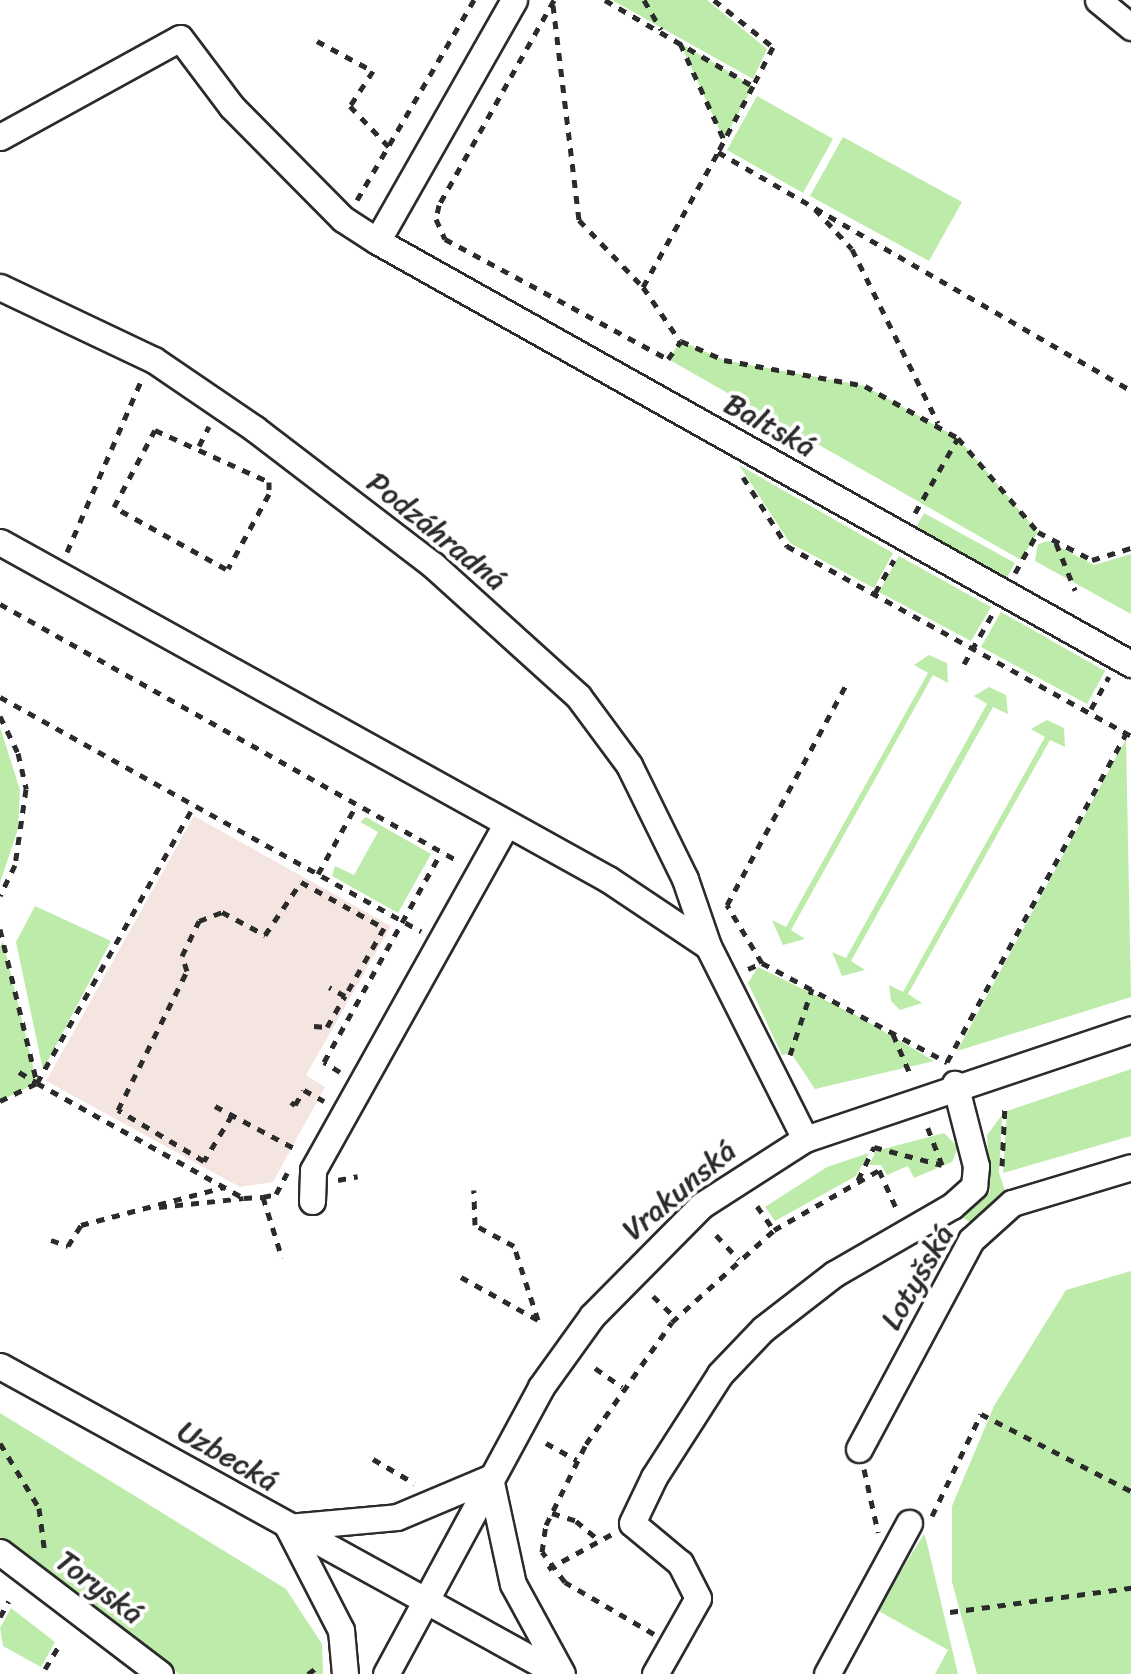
<!DOCTYPE html>
<html>
<head>
<meta charset="utf-8">
<style>
  body { margin:0 }
  #map { position:relative; width:1131px; height:1674px; overflow:hidden; background:#fff; font-family:Sriracha,sans-serif }
  div>[style] { position:absolute }
  .built>* { inset:0; background:#f5e5e0 }
  .green>* { inset:0; background:#bdeba9 }
  .path>* { height:5px; margin-top:-2.5px; transform-origin:0; background:repeating-linear-gradient(90deg,#2b2b2b 0 8px,transparent 0 16px) }
  .roads { filter:drop-shadow(2px 0 #2b2b2b) drop-shadow(-2px 0 #2b2b2b) drop-shadow(0 2px #2b2b2b) drop-shadow(0 -2px #2b2b2b) }
  .minor>* { height:25px; margin:-12.5px; padding:0 12.5px; transform-origin:12.5px; border-radius:12.5px; background:#fff }
  span { translate:-50% -50%; white-space:nowrap; text-align:center; line-height:1.15; -webkit-text-stroke:8px #fff; paint-order:stroke }
  .street-label { font-size:30px; color:#2b2b2b }
</style>
</head>
<body>
<div id="map">
  <div class="built">
    <i style="clip-path:polygon(194px 816px,391px 926px,306px 1075px,325px 1087px,273px 1182px,240px 1187px,46px 1081px)"></i>
  </div>
  <div class="green">
    <i style="clip-path:polygon(612px 0,707px 0,767px 49px,753px 79px)"></i>
    <i style="clip-path:polygon(680px 43px,753px 86px,724px 140px)"></i>
    <i style="clip-path:polygon(757px 96px,833px 139px,803px 193px,727px 150px)"></i>
    <i style="clip-path:polygon(843px 137px,962px 202px,929px 261px,810px 196px)"></i>
    <i style="clip-path:polygon(681px 341px,724px 360px,865px 386px,958px 438px,1038px 532px,1021px 560px,668px 359px)"></i>
    <i style="clip-path:polygon(739px 465px,893px 553px,874px 588px,790px 543px)"></i>
    <i style="clip-path:polygon(924px 513px,1015px 563px,1006px 579px,915px 529px)"></i>
    <i style="clip-path:polygon(1048px 541px,1094px 565px,1131px 554px,1131px 614px,1035px 561px,1038px 544px)"></i>
    <i style="clip-path:polygon(899px 556px,991px 607px,971px 641px,879px 592px)"></i>
    <i style="clip-path:polygon(1001px 612px,1105px 671px,1087px 704px,981px 647px)"></i>
    <i style="clip-path:polygon(929px 655px,947px 663px,948px 683px,933px 675px,791px 930px,805px 939px,783px 945px,772px 920px,786px 927px,928px 673px,914px 665px)"></i>
    <i style="clip-path:polygon(989px 687px,1006px 695px,1008px 714px,993px 707px,851px 961px,865px 970px,842px 976px,832px 952px,846px 958px,987px 704px,974px 696px)"></i>
    <i style="clip-path:polygon(1047px 720px,1064px 728px,1065px 747px,1050px 740px,908px 994px,922px 1003px,900px 1010px,891px 1001px,889px 985px,903px 992px,1045px 737px,1031px 729px)"></i>
    <i style="clip-path:polygon(0 727px,20px 790px,18px 829px,0 883px)"></i>
    <i style="clip-path:polygon(1126px 739px,1131px 997px,957px 1051px)"></i>
    <i style="clip-path:polygon(366px 817px,431px 854px,398px 913px,332px 876px,335px 866px,354px 875px,378px 832px,360px 822px)"></i>
    <i style="clip-path:polygon(35px 906px,111px 941px,43px 1070px,16px 942px)"></i>
    <i style="clip-path:polygon(3px 941px,37px 1083px,0 1101px,0 947px)"></i>
    <i style="clip-path:polygon(758px 967px,863px 1019px,934px 1061px,815px 1089px,791px 1053px,782px 1055px,748px 983px)"></i>
    <i style="clip-path:polygon(1131px 1069px,1131px 1136px,1003px 1173px,1007px 1111px)"></i>
    <i style="clip-path:polygon(1002px 1115px,999px 1173px,1007px 1196px,977px 1226px,955px 1213px,990px 1193px,987px 1135px)"></i>
    <i style="clip-path:polygon(944px 1133px,958px 1147px,952px 1162px,914px 1178px,908px 1166px,887px 1175px,881px 1165px,869px 1165px,876px 1151px)"></i>
    <i style="clip-path:polygon(869px 1153px,856px 1176px,775px 1221px,765px 1207px,827px 1167px)"></i>
    <i style="clip-path:polygon(1131px 1271px,1131px 1674px,977px 1674px,952px 1582px,952px 1506px,994px 1406px,1066px 1290px)"></i>
    <i style="clip-path:polygon(0 1413px,286px 1589px,322px 1644px,323px 1674px,179px 1674px,0 1537px)"></i>
    <i style="clip-path:polygon(924px 1534px,926px 1539px,958px 1674px,935px 1674px,948px 1650px,877px 1610px)"></i>
    <i style="clip-path:polygon(11px 1608px,55px 1642px,41px 1667px,3px 1646px,0 1628px)"></i>
  </div>
  <div class="path">
    <i style="left:554px;top:0;width:235px;rotate:119.3deg"></i>
    <i style="left:439px;top:205px;width:14px;rotate:102deg"></i>
    <i style="left:436px;top:219px;width:22px;rotate:66deg"></i>
    <i style="left:445px;top:239px;width:253px;rotate:28.3deg"></i>
    <i style="left:668px;top:359px;width:22px;rotate:-54deg"></i>
    <i style="left:681px;top:341px;width:47px;rotate:23.8deg"></i>
    <i style="left:724px;top:360px;width:143px;rotate:10.4deg"></i>
    <i style="left:865px;top:386px;width:107px;rotate:29.2deg"></i>
    <i style="left:958px;top:438px;width:123px;rotate:49.6deg"></i>
    <i style="left:1038px;top:532px;width:61px;rotate:27.4deg"></i>
    <i style="left:1092px;top:560px;width:41px;rotate:-17.1deg"></i>
    <i style="left:605px;top:0;width:171px;rotate:30.2deg"></i>
    <i style="left:753px;top:86px;width:75px;rotate:117.9deg"></i>
    <i style="left:718px;top:152px;width:477px;rotate:30deg"></i>
    <i style="left:644px;top:0;width:34px;rotate:60deg"></i>
    <i style="left:714px;top:0;width:75px;rotate:38.5deg"></i>
    <i style="left:773px;top:47px;width:42px;rotate:117.2deg"></i>
    <i style="left:553px;top:5px;width:217px;rotate:83.1deg"></i>
    <i style="left:579px;top:220px;width:93px;rotate:46.3deg"></i>
    <i style="left:643px;top:287px;width:65px;rotate:55.6deg"></i>
    <i style="left:317px;top:41px;width:64px;rotate:28.2deg"></i>
    <i style="left:373px;top:71px;width:42px;rotate:123.3deg"></i>
    <i style="left:350px;top:106px;width:58px;rotate:46.4deg"></i>
    <i style="left:680px;top:43px;width:107px;rotate:65.6deg"></i>
    <i style="left:357px;top:200px;width:232px;rotate:-59.7deg"></i>
    <i style="left:815px;top:209px;width:54px;rotate:47.2deg"></i>
    <i style="left:852px;top:249px;width:194px;rotate:63.7deg"></i>
    <i style="left:643px;top:287px;width:154px;rotate:-60.9deg"></i>
    <i style="left:199px;top:446px;width:22px;rotate:-63deg"></i>
    <i style="left:743px;top:477px;width:82px;rotate:57.5deg"></i>
    <i style="left:787px;top:546px;width:393px;rotate:28.9deg"></i>
    <i style="left:915px;top:513px;width:86px;rotate:-60.2deg"></i>
    <i style="left:1056px;top:543px;width:51px;rotate:68deg"></i>
    <i style="left:67px;top:552px;width:189px;rotate:-66.6deg"></i>
    <i style="left:226px;top:569px;width:128px;rotate:-151deg"></i>
    <i style="left:114px;top:507px;width:87px;rotate:-62deg"></i>
    <i style="left:155px;top:430px;width:125px;rotate:24.5deg"></i>
    <i style="left:269px;top:482px;width:12px;rotate:90deg"></i>
    <i style="left:269px;top:494px;width:85px;rotate:118.7deg"></i>
    <i style="left:1015px;top:573px;width:47px;rotate:-60.7deg"></i>
    <i style="left:875px;top:593px;width:38px;rotate:-60deg"></i>
    <i style="left:0;top:604px;width:527px;rotate:29.29deg"></i>
    <i style="left:964px;top:664px;width:59px;rotate:-60.4deg"></i>
    <i style="left:0;top:697px;width:482px;rotate:29.1deg"></i>
    <i style="left:1091px;top:709px;width:37px;rotate:-61deg"></i>
    <i style="left:0;top:716px;width:41px;rotate:64.1deg"></i>
    <i style="left:18px;top:753px;width:37px;rotate:77deg"></i>
    <i style="left:26px;top:789px;width:77px;rotate:98.2deg"></i>
    <i style="left:15px;top:865px;width:34px;rotate:116deg"></i>
    <i style="left:318px;top:874px;width:80px;rotate:-60.9deg"></i>
    <i style="left:0;top:929px;width:158px;rotate:76.5deg"></i>
    <i style="left:37px;top:1083px;width:237px;rotate:29.1deg"></i>
    <i style="left:244px;top:1198px;width:19px;rotate:-3deg"></i>
    <i style="left:263px;top:1197px;width:64px;rotate:72.7deg"></i>
    <i style="left:762px;top:963px;width:68px;rotate:-121.1deg"></i>
    <i style="left:727px;top:905px;width:252px;rotate:-61.6deg"></i>
    <i style="left:748px;top:969px;width:15px;rotate:-23deg"></i>
    <i style="left:762px;top:963px;width:210px;rotate:28.2deg"></i>
    <i style="left:947px;top:1062px;width:378px;rotate:-61.4deg"></i>
    <i style="left:314px;top:1026px;width:13px;rotate:4deg"></i>
    <i style="left:327px;top:1027px;width:36px;rotate:-60deg"></i>
    <i style="left:345px;top:996px;width:18px;rotate:-151deg"></i>
    <i style="left:893px;top:1034px;width:43px;rotate:67deg"></i>
    <i style="left:790px;top:1055px;width:70px;rotate:-71.6deg"></i>
    <i style="left:19px;top:1072px;width:21px;rotate:31deg"></i>
    <i style="left:340px;top:1072px;width:19px;rotate:-148deg"></i>
    <i style="left:324px;top:1062px;width:240px;rotate:-60.8deg"></i>
    <i style="left:0;top:1101px;width:41px;rotate:-25.9deg"></i>
    <i style="left:37px;top:1083px;width:319px;rotate:-60.5deg"></i>
    <i style="left:291px;top:1102px;width:5px;rotate:37deg"></i>
    <i style="left:295px;top:1105px;width:17px;rotate:-59deg"></i>
    <i style="left:304px;top:1090px;width:23px;rotate:29deg"></i>
    <i style="left:215px;top:1106px;width:92px;rotate:28deg"></i>
    <i style="left:232px;top:1115px;width:54px;rotate:121.3deg"></i>
    <i style="left:204px;top:1161px;width:100px;rotate:-149.3deg"></i>
    <i style="left:118px;top:1110px;width:155px;rotate:-63.6deg"></i>
    <i style="left:187px;top:971px;width:16px;rotate:-108deg"></i>
    <i style="left:182px;top:956px;width:39px;rotate:-64deg"></i>
    <i style="left:199px;top:921px;width:25px;rotate:-21deg"></i>
    <i style="left:222px;top:912px;width:49px;rotate:28.1deg"></i>
    <i style="left:265px;top:935px;width:64px;rotate:-55.8deg"></i>
    <i style="left:301px;top:882px;width:95px;rotate:29deg"></i>
    <i style="left:384px;top:928px;width:78px;rotate:119.8deg"></i>
    <i style="left:1002px;top:1166px;width:62px;rotate:-87.2deg"></i>
    <i style="left:338px;top:1180px;width:20px;rotate:-11deg"></i>
    <i style="left:858px;top:1180px;width:37px;rotate:-64deg"></i>
    <i style="left:874px;top:1147px;width:70px;rotate:14.8deg"></i>
    <i style="left:942px;top:1165px;width:40px;rotate:-111deg"></i>
    <i style="left:263px;top:1197px;width:13px;rotate:-13deg"></i>
    <i style="left:276px;top:1194px;width:24px;rotate:-62deg"></i>
    <i style="left:757px;top:1206px;width:29px;rotate:55deg"></i>
    <i style="left:159px;top:1207px;width:85px;rotate:-6deg"></i>
    <i style="left:716px;top:1235px;width:33px;rotate:47deg"></i>
    <i style="left:51px;top:1240px;width:18px;rotate:19deg"></i>
    <i style="left:68px;top:1246px;width:25px;rotate:-58deg"></i>
    <i style="left:81px;top:1225px;width:149px;rotate:-14.8deg"></i>
    <i style="left:461px;top:1277px;width:88px;rotate:29.2deg"></i>
    <i style="left:538px;top:1320px;width:78px;rotate:-108deg"></i>
    <i style="left:514px;top:1246px;width:44px;rotate:-151.7deg"></i>
    <i style="left:475px;top:1225px;width:35px;rotate:-92deg"></i>
    <i style="left:653px;top:1296px;width:32px;rotate:44deg"></i>
    <i style="left:595px;top:1368px;width:33px;rotate:35deg"></i>
    <i style="left:0;top:1443px;width:76px;rotate:59deg"></i>
    <i style="left:39px;top:1508px;width:46px;rotate:82.6deg"></i>
    <i style="left:546px;top:1443px;width:35px;rotate:29deg"></i>
    <i style="left:373px;top:1459px;width:48px;rotate:30.3deg"></i>
    <i style="left:864px;top:1469px;width:65px;rotate:77.5deg"></i>
    <i style="left:552px;top:1513px;width:25px;rotate:18deg"></i>
    <i style="left:576px;top:1521px;width:31px;rotate:40deg"></i>
    <i style="left:932px;top:1516px;width:113px;rotate:-64.3deg"></i>
    <i style="left:981px;top:1414px;width:169px;rotate:27.2deg"></i>
    <i style="left:548px;top:1569px;width:73px;rotate:-28.7deg"></i>
    <i style="left:950px;top:1612px;width:183px;rotate:-7.6deg"></i>
    <i style="left:0;top:1617px;width:18px;rotate:-61deg"></i>
    <i style="left:654px;top:1634px;width:103px;rotate:-149.7deg"></i>
    <i style="left:565px;top:1582px;width:38px;rotate:-127deg"></i>
    <i style="left:542px;top:1552px;width:27px;rotate:-82deg"></i>
    <i style="left:546px;top:1525px;width:90px;rotate:-63.7deg"></i>
    <i style="left:586px;top:1444px;width:149px;rotate:-54.8deg"></i>
    <i style="left:672px;top:1322px;width:137px;rotate:-42deg"></i>
    <i style="left:774px;top:1230px;width:121px;rotate:-29.7deg"></i>
    <i style="left:879px;top:1170px;width:46px;rotate:65.7deg"></i>
    <i style="left:45px;top:1669px;width:31px;rotate:-59deg"></i>
    <i style="left:308px;top:1674px;width:15px;rotate:-37deg"></i>
  </div>
  <div class="roads">
    <div class="minor">
      <i style="left:514px;top:0;width:277px;rotate:119.6deg"></i>
      <i style="left:377px;top:241px;width:865px;rotate:29.29deg"></i>
      <i style="left:1098px;top:0;width:43px;rotate:39.3deg"></i>
      <i style="left:0;top:137px;width:205px;rotate:-28.8deg"></i>
      <i style="left:180px;top:38px;width:86px;rotate:53deg"></i>
      <i style="left:232px;top:107px;width:158px;rotate:45.3deg"></i>
      <i style="left:343px;top:219px;width:40px;rotate:32.9deg"></i>
      <i style="left:0;top:287px;width:170px;rotate:25.4deg"></i>
      <i style="left:154px;top:360px;width:122px;rotate:34.3deg"></i>
      <i style="left:255px;top:429px;width:224px;rotate:37.4deg"></i>
      <i style="left:433px;top:565px;width:195px;rotate:42.1deg"></i>
      <i style="left:578px;top:696px;width:86px;rotate:53.5deg"></i>
      <i style="left:629px;top:765px;width:127px;rotate:63.8deg"></i>
      <i style="left:685px;top:879px;width:71px;rotate:71.1deg"></i>
      <i style="left:708px;top:946px;width:216px;rotate:63.3deg"></i>
      <i style="left:0;top:542px;width:695px;rotate:29deg"></i>
      <i style="left:608px;top:879px;width:120px;rotate:33.8deg"></i>
      <i style="left:312px;top:1201px;width:31px;rotate:-88deg"></i>
      <i style="left:313px;top:1170px;width:395px;rotate:-60.8deg"></i>
      <i style="left:0;top:1366px;width:638px;rotate:28.85deg"></i>
      <i style="left:859px;top:1449px;width:237px;rotate:-61.8deg"></i>
      <i style="left:971px;top:1240px;width:55px;rotate:-42.1deg"></i>
      <i style="left:1012px;top:1203px;width:124px;rotate:-16.8deg"></i>
      <i style="left:490px;top:1478px;width:108px;rotate:77.8deg"></i>
      <i style="left:513px;top:1584px;width:102px;rotate:61.4deg"></i>
      <i style="left:288px;top:1527px;width:109px;rotate:-5.2deg"></i>
      <i style="left:397px;top:1517px;width:101px;rotate:-22.8deg"></i>
      <i style="left:288px;top:1527px;width:116px;rotate:62.8deg"></i>
      <i style="left:341px;top:1630px;width:44px;rotate:84.8deg"></i>
      <i style="left:0;top:1552px;width:201px;rotate:37.3deg"></i>
      <i style="left:386px;top:1674px;width:326px;rotate:-61.6deg"></i>
      <i style="left:541px;top:1387px;width:87px;rotate:-54.3deg"></i>
      <i style="left:592px;top:1316px;width:156px;rotate:-45.3deg"></i>
      <i style="left:702px;top:1205px;width:122px;rotate:-32.7deg"></i>
      <i style="left:805px;top:1139px;width:344px;rotate:-18.6deg"></i>
      <i style="left:655px;top:1674px;width:87px;rotate:-60.5deg"></i>
      <i style="left:698px;top:1598px;width:39px;rotate:-117deg"></i>
      <i style="left:680px;top:1563px;width:62px;rotate:-140.2deg"></i>
      <i style="left:632px;top:1523px;width:51px;rotate:-64.4deg"></i>
      <i style="left:654px;top:1477px;width:122px;rotate:-57.3deg"></i>
      <i style="left:720px;top:1374px;width:62px;rotate:-46.3deg"></i>
      <i style="left:763px;top:1329px;width:90px;rotate:-37.8deg"></i>
      <i style="left:834px;top:1274px;width:136px;rotate:-30deg"></i>
      <i style="left:952px;top:1206px;width:30px;rotate:-42deg"></i>
      <i style="left:974px;top:1186px;width:20px;rotate:-84deg"></i>
      <i style="left:976px;top:1166px;width:85px;rotate:-104.4deg"></i>
      <i style="left:827px;top:1674px;width:172px;rotate:-61.5deg"></i>
    </div>
  </div>
  <div class="street-label">
    <span style="left:770px;top:425px;rotate:29deg">Baltská</span>
    <span style="left:437px;top:531px;rotate:39deg">Podzáhradná</span>
    <span style="left:679px;top:1190px;rotate:-40deg">Vrakunská</span>
    <span style="left:917px;top:1277px;rotate:-60deg">Lotyšská</span>
    <span style="left:228px;top:1456px;rotate:30deg">Uzbecká</span>
    <span style="left:100px;top:1587px;rotate:37deg">Toryská</span>
  </div>
</div>
</body>
</html>
